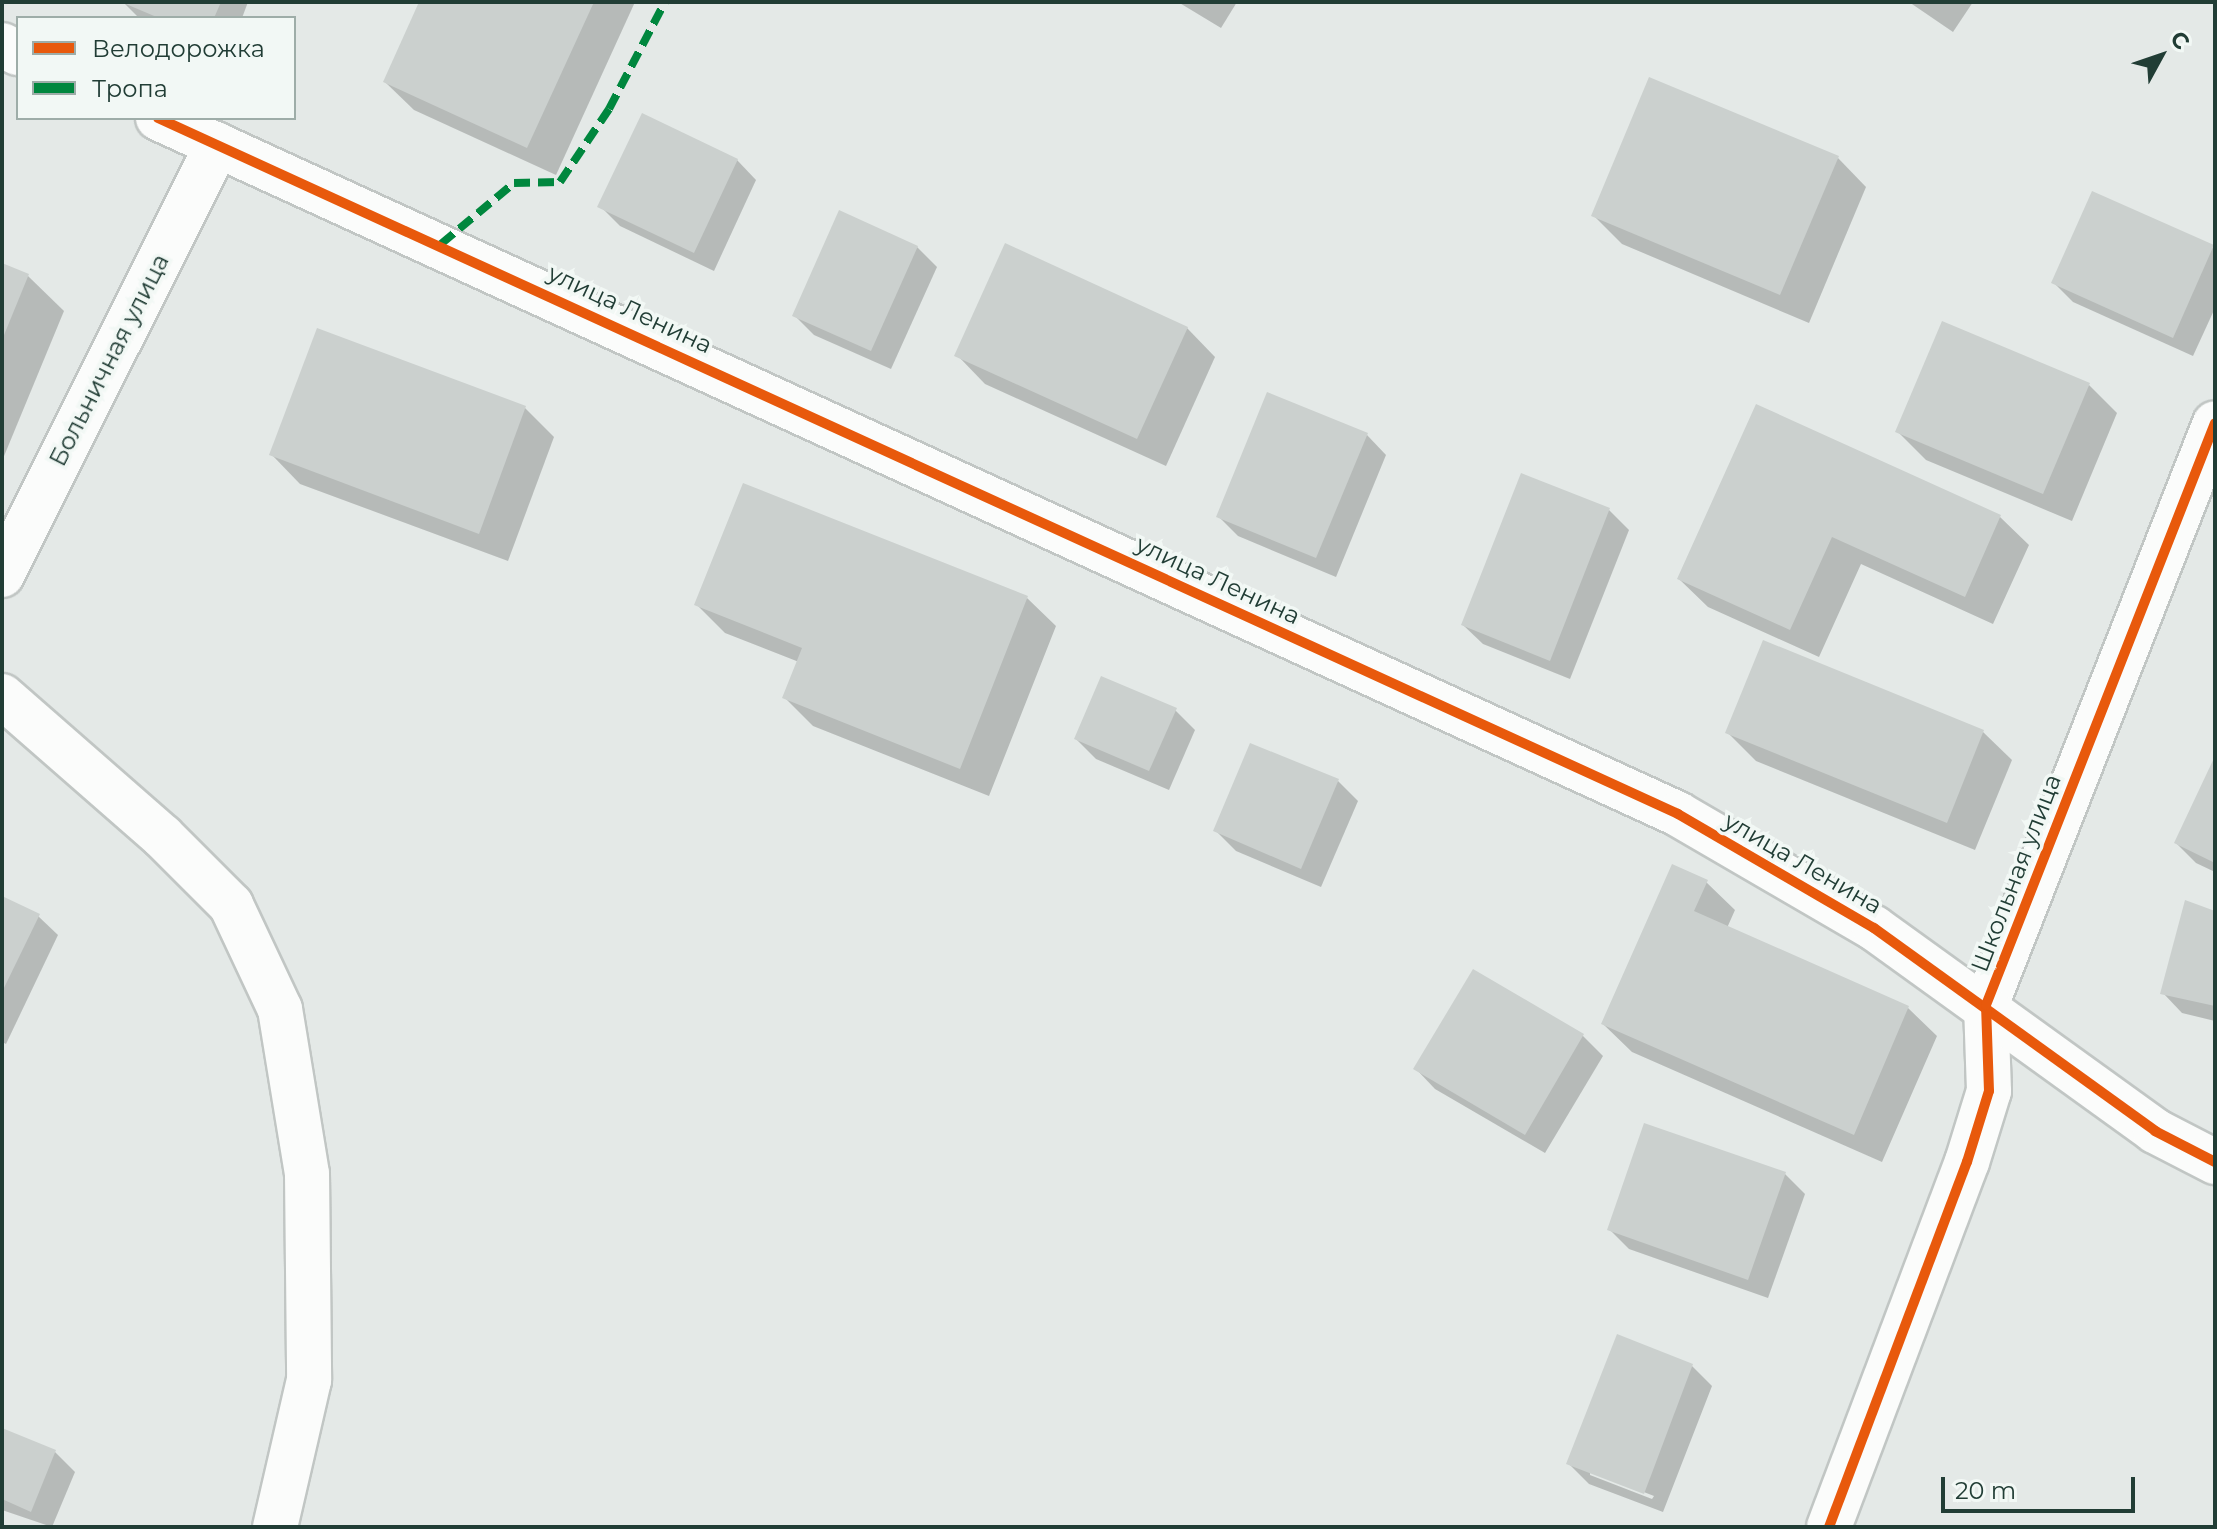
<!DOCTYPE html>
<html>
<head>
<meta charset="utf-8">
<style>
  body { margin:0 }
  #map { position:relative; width:2217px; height:1529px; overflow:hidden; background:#e4e9e7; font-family:Montserrat,sans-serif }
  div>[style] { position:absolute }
  .shadow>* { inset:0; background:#0003 }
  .building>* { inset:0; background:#cbd0ce }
  .roads { filter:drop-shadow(2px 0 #c1c6c4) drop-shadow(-2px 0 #c1c6c4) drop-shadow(0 2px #c1c6c4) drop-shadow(0 -2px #c1c6c4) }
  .street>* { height:44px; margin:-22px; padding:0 22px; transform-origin:22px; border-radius:22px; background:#fbfcfb }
  .secondary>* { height:44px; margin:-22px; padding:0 22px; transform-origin:22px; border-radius:22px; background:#fbfcfb }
  .quiet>* { height:8px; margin-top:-4px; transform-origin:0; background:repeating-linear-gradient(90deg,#00873e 0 16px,transparent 0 24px) }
  .cycleway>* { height:10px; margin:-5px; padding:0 5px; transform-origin:5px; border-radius:5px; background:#e8590c }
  span { translate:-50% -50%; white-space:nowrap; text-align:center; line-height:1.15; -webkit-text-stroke:7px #f2f8f5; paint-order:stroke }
  .street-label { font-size:24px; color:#213d35 }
  .frame { position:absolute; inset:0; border:4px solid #213d35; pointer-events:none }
  .legend { position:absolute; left:16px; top:16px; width:280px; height:104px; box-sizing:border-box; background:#f2f8f5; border:2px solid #9eada8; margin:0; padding:10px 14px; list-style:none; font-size:24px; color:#213d35 }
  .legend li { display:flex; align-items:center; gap:16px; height:40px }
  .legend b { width:40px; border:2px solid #9eada8 }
  .north { position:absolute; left:2121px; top:16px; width:80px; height:80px; -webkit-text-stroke:6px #f2f8f5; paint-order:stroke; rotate:50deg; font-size:22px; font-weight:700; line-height:32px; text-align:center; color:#213d35 }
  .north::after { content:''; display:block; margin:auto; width:28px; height:36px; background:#213d35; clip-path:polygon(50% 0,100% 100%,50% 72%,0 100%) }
  .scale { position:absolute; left:1941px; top:1477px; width:194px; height:36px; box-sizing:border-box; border:4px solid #213d35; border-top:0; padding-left:10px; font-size:24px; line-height:28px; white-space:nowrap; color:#213d35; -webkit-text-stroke:6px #f2f8f5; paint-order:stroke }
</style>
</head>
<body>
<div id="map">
  <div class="shadow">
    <i style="clip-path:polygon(123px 2px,248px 2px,242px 18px,139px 18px)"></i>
    <i style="clip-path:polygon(422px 2px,635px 2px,556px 175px,414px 110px,385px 82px)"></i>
    <i style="clip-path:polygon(1178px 2px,1237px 2px,1221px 28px)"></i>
    <i style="clip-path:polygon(1909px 2px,1973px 2px,1953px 32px)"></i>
    <i style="clip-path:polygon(1838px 158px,1866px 187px,1809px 323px,1622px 244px,1593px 215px)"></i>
    <i style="clip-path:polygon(737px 160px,756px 180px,714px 271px,620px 226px,600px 206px)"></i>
    <i style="clip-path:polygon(2093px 193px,2215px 249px,2215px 308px,2193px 356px,2073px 302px,2054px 283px)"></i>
    <i style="clip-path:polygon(917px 247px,937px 267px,891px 369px,814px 335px,795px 316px)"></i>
    <i style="clip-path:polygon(2px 265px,28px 276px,64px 311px,2px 461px)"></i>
    <i style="clip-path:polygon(1187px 328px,1215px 357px,1166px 466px,985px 384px,957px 355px)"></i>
    <i style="clip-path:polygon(2089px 385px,2117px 413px,2072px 521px,1926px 460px,1898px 432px)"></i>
    <i style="clip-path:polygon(1757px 406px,2000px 517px,2029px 545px,1993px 624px,1861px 564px,1819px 657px,1708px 607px,1679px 579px)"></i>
    <i style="clip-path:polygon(525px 408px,554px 437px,508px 561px,300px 484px,272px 455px)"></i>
    <i style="clip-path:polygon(1367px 435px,1386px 455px,1336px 577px,1238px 536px,1218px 516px)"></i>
    <i style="clip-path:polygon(1522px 475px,1609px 510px,1629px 530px,1570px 679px,1483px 644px,1463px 625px)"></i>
    <i style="clip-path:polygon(1027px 598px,1056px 626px,989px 796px,813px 726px,784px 697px,799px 662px,725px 633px,696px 604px)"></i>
    <i style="clip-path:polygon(1175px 710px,1195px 730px,1169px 790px,1096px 759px,1076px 739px)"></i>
    <i style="clip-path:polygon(1727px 732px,1983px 732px,2012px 760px,1975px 850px,1756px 761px)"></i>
    <i style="clip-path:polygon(2215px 760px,2215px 872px,2196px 863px,2176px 843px)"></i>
    <i style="clip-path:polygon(1338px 781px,1358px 801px,1321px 887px,1236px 851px,1216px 831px)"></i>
    <i style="clip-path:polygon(1706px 882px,1735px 910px,1727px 928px,1908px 1008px,1937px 1036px,1882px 1162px,1632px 1052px,1603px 1024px)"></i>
    <i style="clip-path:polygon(2px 898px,38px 916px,58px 935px,6px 1044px,2px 1042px)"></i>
    <i style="clip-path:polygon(2215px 913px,2215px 1021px,2182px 1013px,2163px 993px)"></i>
    <i style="clip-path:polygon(1473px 971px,1583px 1036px,1603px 1056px,1545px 1153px,1435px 1089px,1416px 1069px)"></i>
    <i style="clip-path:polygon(1785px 1174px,1805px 1194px,1768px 1298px,1629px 1249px,1609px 1229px)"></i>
    <i style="clip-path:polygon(evenodd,1692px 1366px,1712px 1386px,1663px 1512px,1589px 1484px,1569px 1464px,1692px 1366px,1590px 1471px,1654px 1496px,1652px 1499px,1590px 1475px,1590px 1471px)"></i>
    <i style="clip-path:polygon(2px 1430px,55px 1452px,75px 1472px,52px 1527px,2px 1510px)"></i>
  </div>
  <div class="building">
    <i style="clip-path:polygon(121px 2px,221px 2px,214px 18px,159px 18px)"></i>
    <i style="clip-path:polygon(419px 2px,594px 2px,527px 148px,383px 82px)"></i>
    <i style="clip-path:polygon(1649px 77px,1839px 156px,1780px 295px,1591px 216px)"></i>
    <i style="clip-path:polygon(642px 113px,738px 159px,694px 253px,597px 207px)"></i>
    <i style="clip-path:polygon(2092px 191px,2214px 245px,2173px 338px,2051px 283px)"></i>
    <i style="clip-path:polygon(839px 210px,918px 246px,871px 351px,792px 316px)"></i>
    <i style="clip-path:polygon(1005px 243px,1188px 327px,1137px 439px,954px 356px)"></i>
    <i style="clip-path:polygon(2px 263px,29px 274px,2px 340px)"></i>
    <i style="clip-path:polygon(1942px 321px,2090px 383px,2043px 494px,1895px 432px)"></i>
    <i style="clip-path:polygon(317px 328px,526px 406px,479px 534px,269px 455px)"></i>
    <i style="clip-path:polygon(1267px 392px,1368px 433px,1316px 558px,1216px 517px)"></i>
    <i style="clip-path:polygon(1756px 404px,2001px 515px,1965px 597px,1832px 537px,1790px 630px,1677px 579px)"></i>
    <i style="clip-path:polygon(1521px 473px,1610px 508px,1550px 661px,1461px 625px)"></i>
    <i style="clip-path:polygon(743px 483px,1028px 596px,960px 769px,782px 698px,802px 648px,694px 605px)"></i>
    <i style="clip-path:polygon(1763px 640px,1984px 730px,1947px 823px,1725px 733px)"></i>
    <i style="clip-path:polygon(1101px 676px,1177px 708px,1149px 771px,1074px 739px)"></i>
    <i style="clip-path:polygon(1250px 743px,1339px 779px,1301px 869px,1213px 831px)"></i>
    <i style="clip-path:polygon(2215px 756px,2215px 863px,2174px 843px)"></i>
    <i style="clip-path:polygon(1672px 864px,1708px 880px,1694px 911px,1909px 1006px,1854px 1135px,1601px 1024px)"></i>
    <i style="clip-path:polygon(2px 896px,40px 914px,2px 992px)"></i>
    <i style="clip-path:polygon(2185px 900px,2215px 911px,2215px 1006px,2160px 994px)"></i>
    <i style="clip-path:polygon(1473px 969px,1584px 1034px,1525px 1135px,1413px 1069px)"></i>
    <i style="clip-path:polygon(1644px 1123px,1786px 1172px,1748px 1280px,1607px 1230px)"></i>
    <i style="clip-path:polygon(1617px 1334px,1693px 1364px,1644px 1494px,1566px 1464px)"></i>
    <i style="clip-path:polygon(2px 1428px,56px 1450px,31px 1512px,2px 1499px)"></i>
  </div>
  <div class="roads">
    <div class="street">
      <i style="left:2px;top:575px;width:481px;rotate:-63.4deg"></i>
      <i style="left:2px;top:696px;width:213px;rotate:41.2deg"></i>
      <i style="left:162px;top:836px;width:98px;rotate:45deg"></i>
      <i style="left:231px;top:905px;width:115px;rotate:64.8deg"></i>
      <i style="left:280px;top:1009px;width:167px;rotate:80.7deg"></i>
      <i style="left:307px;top:1174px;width:206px;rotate:89.4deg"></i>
      <i style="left:309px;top:1380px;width:151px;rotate:103deg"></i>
      <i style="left:1829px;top:1527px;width:390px;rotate:-69.3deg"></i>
      <i style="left:1967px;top:1162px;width:74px;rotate:-72.8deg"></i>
      <i style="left:1989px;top:1091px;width:86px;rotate:-92deg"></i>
      <i style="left:1986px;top:1005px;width:625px;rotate:-68.52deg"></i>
    </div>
    <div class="secondary">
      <i style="left:2px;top:45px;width:18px;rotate:27deg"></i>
      <i style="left:158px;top:118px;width:1672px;rotate:24.6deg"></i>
      <i style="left:1678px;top:814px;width:227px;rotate:30.2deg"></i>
      <i style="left:1874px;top:928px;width:347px;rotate:35.8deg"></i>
      <i style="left:2155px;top:1131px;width:68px;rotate:27.3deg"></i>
    </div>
  </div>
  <div class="quiet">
    <i style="left:441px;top:244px;width:95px;rotate:-39.9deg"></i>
    <i style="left:514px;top:183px;width:46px;rotate:-1.2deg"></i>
    <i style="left:560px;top:182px;width:88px;rotate:-56.1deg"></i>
    <i style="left:609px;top:109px;width:121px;rotate:-62.4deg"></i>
  </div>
  <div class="cycleway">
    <i style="left:158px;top:118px;width:1672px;rotate:24.6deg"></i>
    <i style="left:1678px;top:814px;width:227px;rotate:30.2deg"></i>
    <i style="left:1874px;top:928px;width:347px;rotate:35.8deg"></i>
    <i style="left:2155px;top:1131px;width:68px;rotate:27.3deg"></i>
    <i style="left:1829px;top:1527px;width:390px;rotate:-69.3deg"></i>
    <i style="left:1967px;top:1162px;width:74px;rotate:-72.8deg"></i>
    <i style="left:1989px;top:1091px;width:86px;rotate:-92deg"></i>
    <i style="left:1986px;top:1005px;width:625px;rotate:-68.52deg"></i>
  </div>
  <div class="street-label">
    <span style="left:630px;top:309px;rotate:25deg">улица Ленина</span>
    <span style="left:109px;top:360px;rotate:-63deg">Больничная улица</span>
    <span style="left:1218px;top:580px;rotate:25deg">улица Ленина</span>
    <span style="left:1803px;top:863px;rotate:30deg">улица Ленина</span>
    <span style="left:2016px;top:873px;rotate:-69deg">Школьная улица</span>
  </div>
  <div class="frame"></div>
  <ul class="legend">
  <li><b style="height:10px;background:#e8590c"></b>Велодорожка</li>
  <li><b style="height:10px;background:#00873e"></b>Тропа</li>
  </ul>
  <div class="north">С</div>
  <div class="scale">20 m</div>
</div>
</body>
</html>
